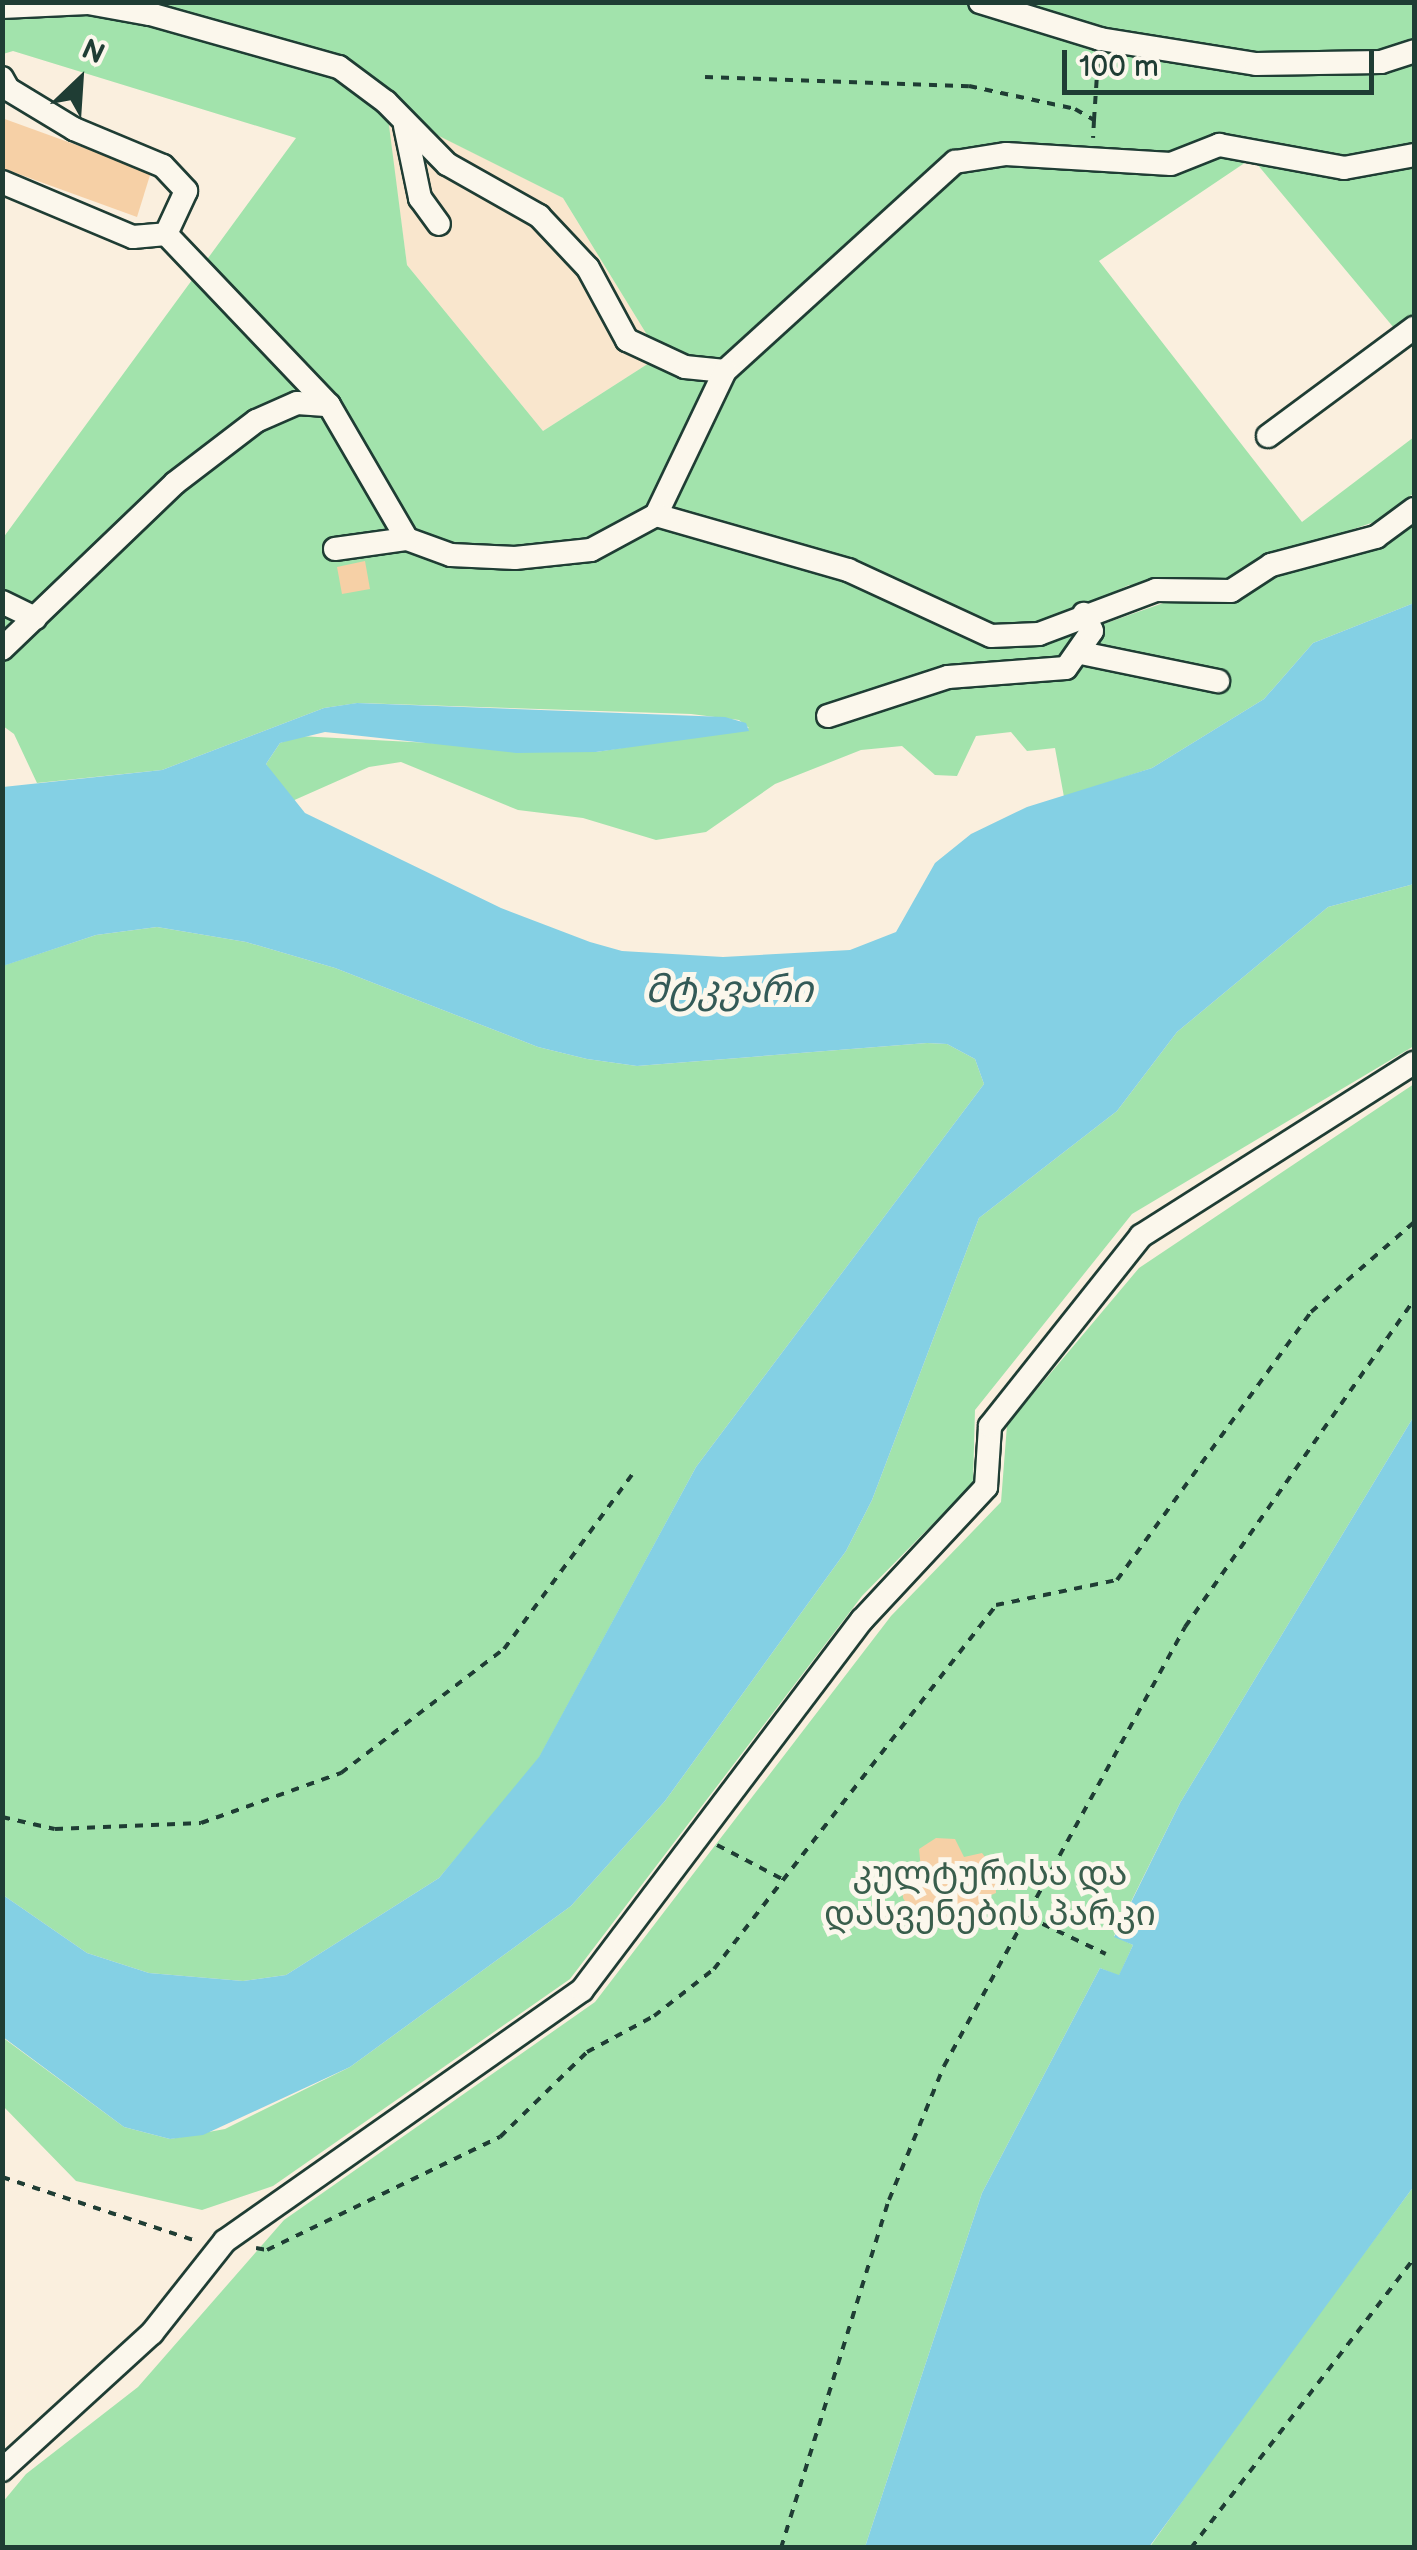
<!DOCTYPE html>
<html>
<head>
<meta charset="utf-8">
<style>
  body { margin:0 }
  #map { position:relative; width:1417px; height:2550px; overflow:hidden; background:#faefde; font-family:"Balsamiq Sans","Noto Sans Georgian",sans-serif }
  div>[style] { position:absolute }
  .built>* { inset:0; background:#f9e6cd }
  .green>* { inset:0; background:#a2e3ac }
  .water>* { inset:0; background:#84d0e4 }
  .building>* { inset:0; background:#f6d0a6 }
  .path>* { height:4px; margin-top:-2px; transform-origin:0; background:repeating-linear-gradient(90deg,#1f3d34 0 8px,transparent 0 16px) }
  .roads { filter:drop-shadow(2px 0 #1f3d34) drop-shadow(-2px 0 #1f3d34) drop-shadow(0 2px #1f3d34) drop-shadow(0 -2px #1f3d34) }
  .minor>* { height:22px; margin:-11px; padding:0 11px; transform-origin:11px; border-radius:11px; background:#fbf7ec }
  span { translate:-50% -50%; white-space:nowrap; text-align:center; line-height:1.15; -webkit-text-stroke:10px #fbf7ec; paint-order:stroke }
  .park-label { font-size:35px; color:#395e4c }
  .water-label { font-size:38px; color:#335a57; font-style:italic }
  .frame { position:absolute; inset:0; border:5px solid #1f3d34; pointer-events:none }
  .north { position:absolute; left:30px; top:30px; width:100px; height:100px; -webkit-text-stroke:8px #fbf7ec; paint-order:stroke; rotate:25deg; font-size:28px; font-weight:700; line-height:40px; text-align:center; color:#1f3d34 }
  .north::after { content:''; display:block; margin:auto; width:35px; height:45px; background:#1f3d34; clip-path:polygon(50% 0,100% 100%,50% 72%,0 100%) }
  .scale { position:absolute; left:1062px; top:50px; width:312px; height:45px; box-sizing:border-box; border:5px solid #1f3d34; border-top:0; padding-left:12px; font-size:30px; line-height:35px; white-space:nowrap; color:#1f3d34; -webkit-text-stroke:8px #fbf7ec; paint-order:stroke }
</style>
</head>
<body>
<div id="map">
  <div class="built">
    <i style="clip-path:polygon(386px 109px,563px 198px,660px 356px,543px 431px,407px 265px)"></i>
  </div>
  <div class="green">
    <i style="clip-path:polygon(evenodd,2px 3px,1414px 3px,1414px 318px,1394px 328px,1252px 158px,1099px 261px,1302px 522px,1414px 437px,1414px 493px,1380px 520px,1272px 557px,1221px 587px,1129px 585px,1042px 625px,988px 628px,939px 605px,936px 611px,991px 636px,990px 643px,1041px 646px,1169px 601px,1230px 598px,1288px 569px,1380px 547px,1414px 522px,1414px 603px,1313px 643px,1264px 699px,1152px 768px,1064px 797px,1055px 748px,1027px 751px,1011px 732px,976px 736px,957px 776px,935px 775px,902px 746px,861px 750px,775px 784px,706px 832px,656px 840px,583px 818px,518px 810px,401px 762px,369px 767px,290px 802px,266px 764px,280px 743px,299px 736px,596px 752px,749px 728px,739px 720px,691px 714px,358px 703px,324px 708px,162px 770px,37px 783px,14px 734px,3px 726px,3px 538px,296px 138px,13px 51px,3px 54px,2px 3px,387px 110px,563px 198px,660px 356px,543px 431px,407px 265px,387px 110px)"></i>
    <i style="clip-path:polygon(1414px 884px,1414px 1046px,1132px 1214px,975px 1410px,973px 1483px,862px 1596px,570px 1979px,273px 2186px,202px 2210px,76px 2181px,3px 2106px,2px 2037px,124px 2127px,170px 2139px,225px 2129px,350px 2067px,571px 1906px,665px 1801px,846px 1551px,872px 1500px,979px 1218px,1117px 1111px,1177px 1032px,1328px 907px)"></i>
    <i style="clip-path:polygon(157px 927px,246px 942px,335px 968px,538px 1047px,587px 1059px,637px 1066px,927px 1043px,947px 1044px,975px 1059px,984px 1084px,696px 1467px,539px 1758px,502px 1804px,439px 1878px,286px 1975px,243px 1981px,149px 1973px,87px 1953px,3px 1895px,2px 966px,96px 935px)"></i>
    <i style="clip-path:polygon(1414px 1084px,1414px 1416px,1180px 1803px,1114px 1936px,1133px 1945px,1119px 1976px,1100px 1968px,982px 2193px,865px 2547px,3px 2547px,2px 2503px,26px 2474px,138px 2387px,284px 2220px,595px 2002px,891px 1616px,1001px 1502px,1007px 1425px,1139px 1268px)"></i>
    <i style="clip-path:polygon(1414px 2186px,1414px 2547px,1149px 2548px,1237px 2424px)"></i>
  </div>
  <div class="water">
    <i style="clip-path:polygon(1414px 603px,1414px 884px,1328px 907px,1177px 1032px,1117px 1111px,979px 1218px,872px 1500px,846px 1551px,665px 1801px,571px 1906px,350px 2067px,203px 2135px,170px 2139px,124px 2127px,3px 2037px,3px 1895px,87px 1953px,149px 1973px,243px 1981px,286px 1975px,439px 1878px,539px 1757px,696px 1467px,984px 1084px,975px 1059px,947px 1044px,927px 1043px,637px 1066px,587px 1059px,538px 1047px,335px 968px,246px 942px,157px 927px,96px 935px,3px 966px,3px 787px,162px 770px,324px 708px,357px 703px,725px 717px,746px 723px,749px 731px,596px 752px,516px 753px,325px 732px,280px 743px,266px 764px,305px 813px,501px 908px,590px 942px,622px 951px,723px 957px,850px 950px,896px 932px,935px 863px,971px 834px,1027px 807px,1152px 768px,1264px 699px,1313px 643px)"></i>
    <i style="clip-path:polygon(1414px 1416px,1414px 2186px,1149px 2547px,865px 2547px,982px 2193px,1100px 1968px,1119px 1975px,1133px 1945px,1114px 1937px,1180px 1803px)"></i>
  </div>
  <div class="building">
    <i style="clip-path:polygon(2px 118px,151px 172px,137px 217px,2px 168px)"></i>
    <i style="clip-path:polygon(365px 561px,370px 589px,342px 594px,337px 567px)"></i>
    <i style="clip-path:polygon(936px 1838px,955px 1839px,964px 1857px,982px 1853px,995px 1870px,996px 1893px,979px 1900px,980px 1921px,959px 1930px,936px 1925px,932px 1909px,912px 1912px,903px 1898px,902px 1879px,921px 1869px,919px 1849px)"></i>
  </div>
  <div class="path">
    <i style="left:705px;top:77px;width:264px;rotate:2deg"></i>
    <i style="left:969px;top:86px;width:108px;rotate:12.2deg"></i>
    <i style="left:1075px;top:109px;width:22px;rotate:30deg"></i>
    <i style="left:1094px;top:120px;width:18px;rotate:93deg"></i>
    <i style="left:1094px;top:120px;width:60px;rotate:-86.2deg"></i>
    <i style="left:2px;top:1817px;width:54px;rotate:12.8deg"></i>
    <i style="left:55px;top:1829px;width:146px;rotate:-2.4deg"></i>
    <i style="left:201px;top:1823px;width:149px;rotate:-19.7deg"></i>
    <i style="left:341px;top:1773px;width:205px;rotate:-37.3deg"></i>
    <i style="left:504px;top:1649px;width:216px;rotate:-53.7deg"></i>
    <i style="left:717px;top:1845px;width:73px;rotate:27.6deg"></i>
    <i style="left:1028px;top:1917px;width:86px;rotate:25.4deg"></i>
    <i style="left:2px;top:2177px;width:205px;rotate:18.2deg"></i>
    <i style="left:256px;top:2248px;width:11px;rotate:10deg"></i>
    <i style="left:267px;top:2250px;width:259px;rotate:-25.9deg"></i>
    <i style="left:500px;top:2137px;width:122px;rotate:-44.3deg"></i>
    <i style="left:587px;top:2052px;width:76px;rotate:-28.2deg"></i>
    <i style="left:654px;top:2016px;width:76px;rotate:-38.1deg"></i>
    <i style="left:714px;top:1969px;width:460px;rotate:-52.2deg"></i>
    <i style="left:996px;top:1605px;width:124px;rotate:-11.7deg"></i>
    <i style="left:1117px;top:1580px;width:331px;rotate:-54.1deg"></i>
    <i style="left:1311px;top:1312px;width:137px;rotate:-41.1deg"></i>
    <i style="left:781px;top:2548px;width:364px;rotate:-72.8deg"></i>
    <i style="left:889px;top:2200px;width:145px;rotate:-67.7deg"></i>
    <i style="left:944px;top:2066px;width:501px;rotate:-61.23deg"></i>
    <i style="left:1185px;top:1627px;width:399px;rotate:-55deg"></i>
    <i style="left:1191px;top:2548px;width:366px;rotate:-52.4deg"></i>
  </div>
  <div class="roads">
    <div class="minor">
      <i style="left:980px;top:2px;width:126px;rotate:17.1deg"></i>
      <i style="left:1100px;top:39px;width:158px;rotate:9.1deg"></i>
      <i style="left:1256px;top:64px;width:125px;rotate:-0.9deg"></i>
      <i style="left:1381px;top:62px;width:35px;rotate:-18deg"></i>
      <i style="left:2px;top:7px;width:86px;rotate:-2.7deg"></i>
      <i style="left:88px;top:3px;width:63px;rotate:10.1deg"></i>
      <i style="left:150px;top:14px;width:196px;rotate:15.7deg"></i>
      <i style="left:339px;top:67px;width:59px;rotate:36.7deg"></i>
      <i style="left:386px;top:102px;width:87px;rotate:45.5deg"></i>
      <i style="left:447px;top:164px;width:106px;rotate:29.5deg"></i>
      <i style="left:539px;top:216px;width:71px;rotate:46.7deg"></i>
      <i style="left:588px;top:268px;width:82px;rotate:61.6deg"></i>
      <i style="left:627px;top:340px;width:64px;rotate:25deg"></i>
      <i style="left:685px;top:367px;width:40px;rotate:5.7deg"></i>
      <i style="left:725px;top:371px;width:311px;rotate:-42.3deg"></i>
      <i style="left:955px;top:162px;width:52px;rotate:-8.9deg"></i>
      <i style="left:1006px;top:154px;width:165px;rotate:3.5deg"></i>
      <i style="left:1171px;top:164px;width:52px;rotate:-21.6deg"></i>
      <i style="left:1219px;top:145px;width:127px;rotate:10.4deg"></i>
      <i style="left:1344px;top:168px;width:71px;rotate:-10.5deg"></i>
      <i style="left:2px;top:78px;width:13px;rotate:61deg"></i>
      <i style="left:8px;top:89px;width:77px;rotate:31.2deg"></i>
      <i style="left:74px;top:129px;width:96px;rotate:22.6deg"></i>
      <i style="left:163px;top:166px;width:34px;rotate:47deg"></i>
      <i style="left:186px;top:191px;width:47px;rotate:114.9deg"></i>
      <i style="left:166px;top:234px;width:236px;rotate:46.4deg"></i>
      <i style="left:329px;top:405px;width:155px;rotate:59.8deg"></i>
      <i style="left:407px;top:539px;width:47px;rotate:20deg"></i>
      <i style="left:451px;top:555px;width:64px;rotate:2.7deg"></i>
      <i style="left:515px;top:558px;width:76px;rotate:-6deg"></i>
      <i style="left:591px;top:550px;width:74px;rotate:-28.3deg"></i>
      <i style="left:656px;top:515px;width:160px;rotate:-64.4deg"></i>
      <i style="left:405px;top:126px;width:74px;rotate:78.2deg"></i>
      <i style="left:420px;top:198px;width:32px;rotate:54deg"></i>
      <i style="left:2px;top:182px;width:142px;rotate:22.8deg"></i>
      <i style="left:133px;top:237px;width:33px;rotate:-5deg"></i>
      <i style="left:1268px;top:436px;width:182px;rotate:-36.5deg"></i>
      <i style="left:656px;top:515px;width:200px;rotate:16deg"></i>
      <i style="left:848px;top:570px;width:157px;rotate:24.8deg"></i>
      <i style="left:991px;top:636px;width:48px;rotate:-2.4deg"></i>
      <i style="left:1039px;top:634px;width:125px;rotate:-20.6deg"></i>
      <i style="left:1156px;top:590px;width:75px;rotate:0.8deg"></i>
      <i style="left:1231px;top:591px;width:48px;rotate:-33deg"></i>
      <i style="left:1271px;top:565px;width:109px;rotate:-14.9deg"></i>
      <i style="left:1376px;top:537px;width:47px;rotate:-36.4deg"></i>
      <i style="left:335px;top:549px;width:73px;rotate:-7.9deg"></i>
      <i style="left:2px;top:602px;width:37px;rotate:26deg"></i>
      <i style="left:2px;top:649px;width:240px;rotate:-43.8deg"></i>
      <i style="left:175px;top:483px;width:102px;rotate:-37.4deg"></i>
      <i style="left:256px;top:421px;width:45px;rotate:-23.7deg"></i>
      <i style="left:297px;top:403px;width:32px;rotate:4deg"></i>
      <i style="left:1081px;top:653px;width:140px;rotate:11.6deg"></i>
      <i style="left:828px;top:716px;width:126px;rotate:-18deg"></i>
      <i style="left:948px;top:677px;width:118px;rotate:-4.4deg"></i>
      <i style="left:1066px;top:668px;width:45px;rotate:-54.9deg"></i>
      <i style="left:1092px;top:631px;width:19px;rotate:-115deg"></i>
      <i style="left:2px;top:2470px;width:203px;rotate:-42.4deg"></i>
      <i style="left:152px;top:2333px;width:117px;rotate:-51.6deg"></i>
      <i style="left:225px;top:2241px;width:436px;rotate:-35.1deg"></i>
      <i style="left:582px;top:1990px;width:464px;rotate:-52.9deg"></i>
      <i style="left:862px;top:1620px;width:182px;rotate:-47deg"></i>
      <i style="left:986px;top:1487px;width:61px;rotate:-86.2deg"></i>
      <i style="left:990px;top:1426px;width:243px;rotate:-51.5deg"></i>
      <i style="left:1141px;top:1236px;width:323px;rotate:-32.4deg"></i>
    </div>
  </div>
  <div class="park-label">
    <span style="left:990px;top:1895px">კულტურისა და<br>დასვენების პარკი</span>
  </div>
  <div class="water-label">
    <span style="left:729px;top:991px">მტკვარი</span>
  </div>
  <div class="frame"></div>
  <div class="north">N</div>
  <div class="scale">100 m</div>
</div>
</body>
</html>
